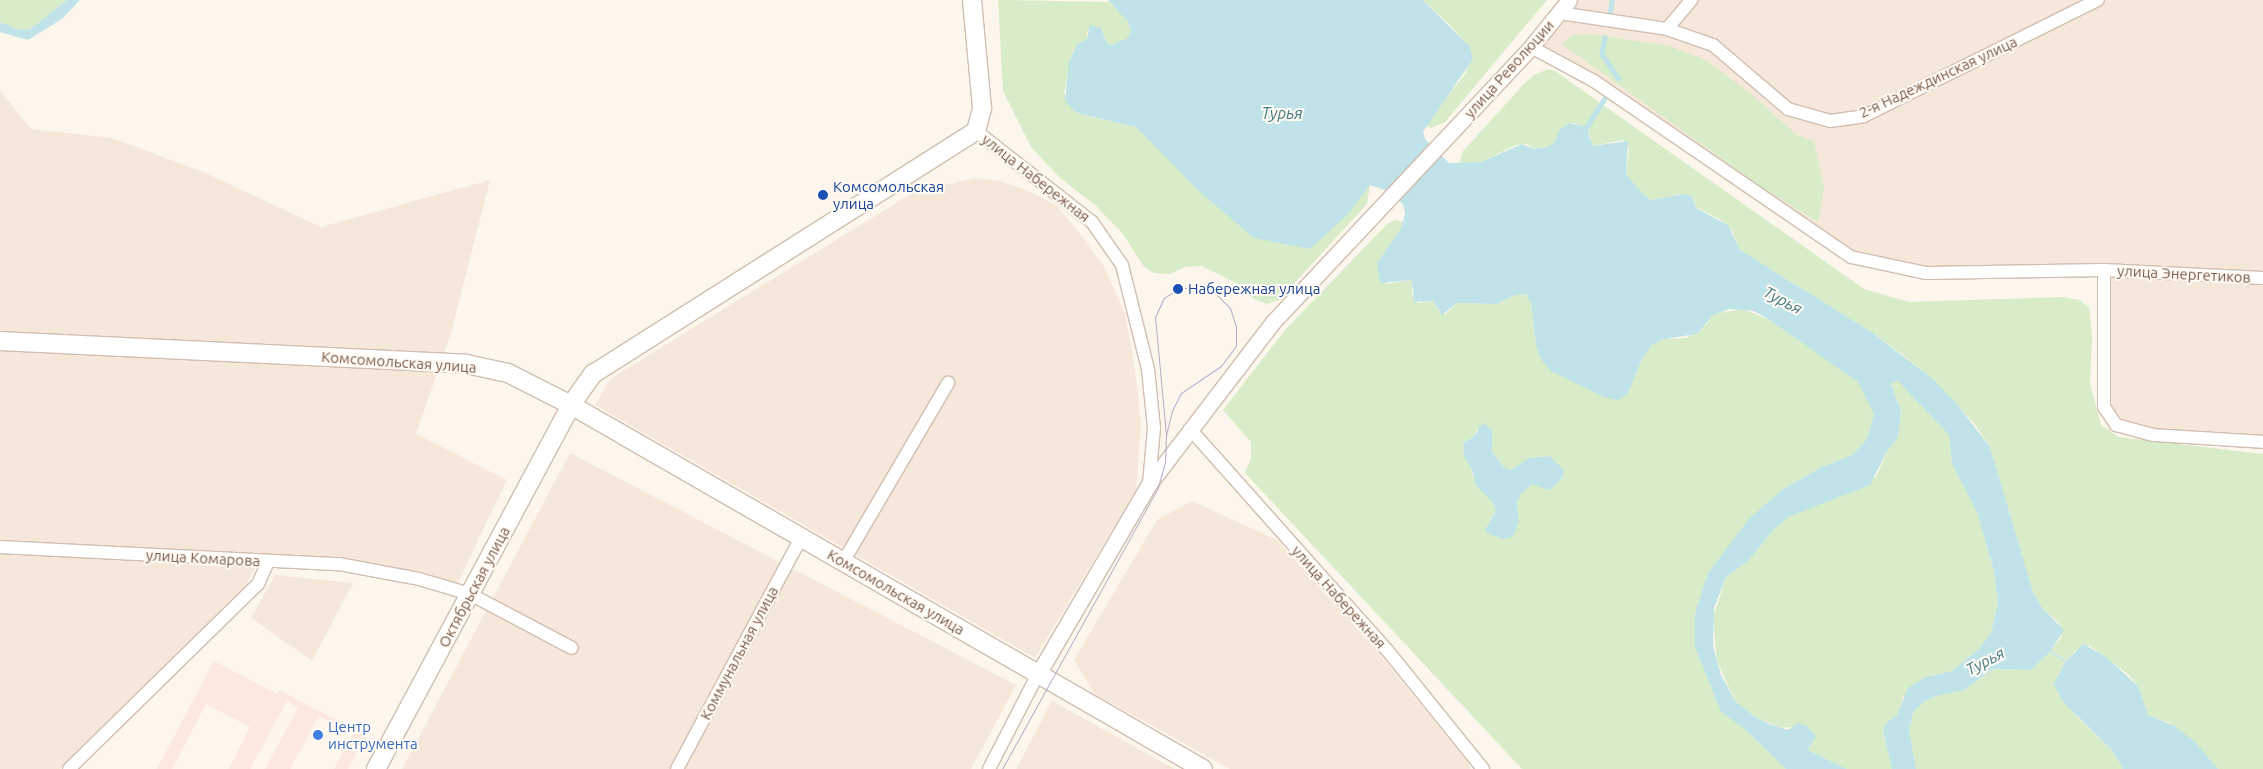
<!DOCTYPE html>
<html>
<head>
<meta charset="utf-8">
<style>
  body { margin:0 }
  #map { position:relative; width:2263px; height:769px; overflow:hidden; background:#fdf6ec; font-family:Ubuntu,sans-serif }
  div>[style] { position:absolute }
  .residential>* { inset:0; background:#f5e8da }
  .commercial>* { inset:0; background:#fde8e0 }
  .green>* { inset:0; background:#d8ecc9 }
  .water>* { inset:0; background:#bfe3e8 }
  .stream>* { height:4.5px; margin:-2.25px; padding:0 2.25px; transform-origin:2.25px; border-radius:2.25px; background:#bfe3e8 }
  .roads { filter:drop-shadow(1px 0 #d1beb0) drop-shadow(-1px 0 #d1beb0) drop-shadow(0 1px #d1beb0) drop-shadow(0 -1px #d1beb0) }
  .minor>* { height:12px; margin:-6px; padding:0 6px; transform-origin:6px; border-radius:6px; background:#fff }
  .tertiary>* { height:15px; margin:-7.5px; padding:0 7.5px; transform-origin:7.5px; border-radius:7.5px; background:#fff }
  .secondary>* { height:18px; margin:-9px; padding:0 9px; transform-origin:9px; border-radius:9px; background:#fff }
  .tram>* { height:1px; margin:-0.5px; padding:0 0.5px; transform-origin:0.5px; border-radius:0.5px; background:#b9a8c9 }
  .dots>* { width:14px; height:14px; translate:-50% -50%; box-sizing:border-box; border:2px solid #fffaf3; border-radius:50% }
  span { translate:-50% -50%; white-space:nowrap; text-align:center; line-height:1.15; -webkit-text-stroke:4px #fffaf3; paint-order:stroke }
  .street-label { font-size:15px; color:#7a5c4d }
  .transit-label { font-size:15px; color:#164399 }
  .left { translate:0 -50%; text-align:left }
  .shop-label { font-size:15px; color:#366cbe }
  .water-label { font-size:16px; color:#437c86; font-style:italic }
</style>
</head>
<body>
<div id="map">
  <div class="residential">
    <i style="clip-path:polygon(1569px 0,2263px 0,2263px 442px,2116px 425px,2104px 407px,2104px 270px,1926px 273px,1851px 257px,1531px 47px)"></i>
    <i style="clip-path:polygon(0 91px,31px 129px,112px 138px,203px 172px,321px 227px,490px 180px,450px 336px,416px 434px,507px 480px,457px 584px,422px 572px,261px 555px,247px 584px,60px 769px,0 769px)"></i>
    <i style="clip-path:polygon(976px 178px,1000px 181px,1026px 190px,1056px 205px,1074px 226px,1103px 265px,1125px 313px,1135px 370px,1141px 424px,1136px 490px,1035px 658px,595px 405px,610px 379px,914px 192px)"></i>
    <i style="clip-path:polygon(570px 453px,1016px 685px,971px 769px,402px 769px)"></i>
    <i style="clip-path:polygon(1192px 501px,1277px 540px,1376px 650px,1469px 764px,1470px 769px,1230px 769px,1095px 694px,1074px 660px,1157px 520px)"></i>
    <i style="clip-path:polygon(275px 575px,353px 583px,312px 661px,251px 618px)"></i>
    <i style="clip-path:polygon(1052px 701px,1175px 769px,1016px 769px)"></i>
  </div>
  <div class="commercial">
    <i style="clip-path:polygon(214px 661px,277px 694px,279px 690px,365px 735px,348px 769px,334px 769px,353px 734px,319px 716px,290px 769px,265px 769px,298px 708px,287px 701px,250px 769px,229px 769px,250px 727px,206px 704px,172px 769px,157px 769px)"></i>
  </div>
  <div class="green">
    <i style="clip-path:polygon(0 0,67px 0,29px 30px,17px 29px,0 22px)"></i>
    <i style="clip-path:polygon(998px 0,1112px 2px,1128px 22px,1131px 30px,1128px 39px,1111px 45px,1107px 43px,1101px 28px,1087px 31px,1087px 39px,1073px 51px,1064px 93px,1077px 113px,1136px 127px,1254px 238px,1280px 242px,1339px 221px,1370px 185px,1367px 204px,1279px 300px,1267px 304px,1254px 299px,1242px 286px,1202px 266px,1185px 267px,1170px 274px,1154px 273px,1144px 267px,1123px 234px,1096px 206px,1059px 177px,1031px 147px,1003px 91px)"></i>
    <i style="clip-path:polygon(1423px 0,1547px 0,1445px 122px,1431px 128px,1425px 125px,1466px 73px,1472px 52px,1452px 27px)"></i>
    <i style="clip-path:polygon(1592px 34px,1669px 46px,1706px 60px,1750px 93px,1797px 135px,1814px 141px,1824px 188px,1818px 222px,1758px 185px,1562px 44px,1573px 35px)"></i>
    <i style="clip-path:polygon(1548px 69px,1555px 71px,1864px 289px,1909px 302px,2063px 297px,2079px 300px,2089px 307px,2092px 337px,2090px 383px,2101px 425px,2119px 437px,2263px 454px,2263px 769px,2218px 769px,2170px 723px,2148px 715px,2138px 686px,2128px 674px,2090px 646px,2075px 650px,2067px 661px,2051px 650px,2061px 637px,2060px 624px,2043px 609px,2033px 592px,1990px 447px,1977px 427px,1933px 379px,1903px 355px,1870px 331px,1740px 250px,1732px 231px,1723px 221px,1696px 207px,1692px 196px,1684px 194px,1651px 200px,1642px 193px,1626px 175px,1629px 150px,1624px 140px,1593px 146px,1589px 134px,1576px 123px,1570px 123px,1563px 127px,1555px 142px,1548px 147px,1535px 149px,1527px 144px,1516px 145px,1481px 162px,1459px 165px,1463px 151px,1523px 85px,1534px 75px)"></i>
    <i style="clip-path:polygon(evenodd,1396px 220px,1404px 222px,1385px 284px,1412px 280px,1412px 295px,1418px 303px,1433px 301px,1440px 313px,1446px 314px,1457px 303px,1497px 304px,1515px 295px,1526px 294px,1531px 302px,1536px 346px,1628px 393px,1643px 357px,1653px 344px,1664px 339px,1687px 338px,1707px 324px,1713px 314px,1744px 309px,1771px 321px,1851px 374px,1865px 390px,1874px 414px,1867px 439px,1852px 455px,1822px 467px,1783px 489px,1708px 573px,1695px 613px,1695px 647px,1721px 712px,1747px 731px,1786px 769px,1522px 769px,1245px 473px,1251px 458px,1251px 442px,1223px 410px,1285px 330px,1387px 224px,1396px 220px,1477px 429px,1492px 438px,1492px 452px,1504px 467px,1511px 470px,1535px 457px,1550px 456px,1532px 484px,1520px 495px,1517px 504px,1519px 521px,1489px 521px,1496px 510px,1494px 504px,1473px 477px,1471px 467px,1464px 457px,1463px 443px,1474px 436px,1477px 429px)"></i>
    <i style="clip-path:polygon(1897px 380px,1949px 435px,1952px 464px,1977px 512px,1994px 571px,1998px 603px,1991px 633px,1979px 649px,1952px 671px,1932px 676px,1903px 697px,1898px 715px,1887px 722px,1883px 730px,1892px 769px,1847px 769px,1808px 750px,1813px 742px,1793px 727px,1782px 728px,1755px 717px,1735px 701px,1717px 661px,1713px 618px,1726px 577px,1749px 560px,1774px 529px,1788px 517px,1876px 477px,1887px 451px,1898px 438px,1901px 410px,1891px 384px)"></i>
    <i style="clip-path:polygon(2050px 652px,2065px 662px,2057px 677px,2076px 716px,2111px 749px,2123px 769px,1916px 769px,1909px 730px,1914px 711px,1924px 702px,1936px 696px,1964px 690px,1993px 669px,2031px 670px)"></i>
  </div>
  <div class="water">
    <i style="clip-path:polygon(67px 0,80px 0,62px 19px,28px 40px,0 32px,0 22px,17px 29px,29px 30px)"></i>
    <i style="clip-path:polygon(1108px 0,1423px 0,1470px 47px,1473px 59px,1423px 132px,1425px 139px,1449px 163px,1481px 162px,1522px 144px,1535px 149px,1548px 147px,1555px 142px,1559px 130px,1570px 123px,1586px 127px,1593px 146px,1628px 141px,1626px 174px,1642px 193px,1651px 200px,1684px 194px,1692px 196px,1696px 208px,1728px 225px,1740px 250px,1870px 331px,1933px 379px,1956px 403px,1990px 447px,2033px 592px,2043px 609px,2064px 630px,2051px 650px,2066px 661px,2083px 644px,2105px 656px,2138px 686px,2148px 715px,2175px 726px,2195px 742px,2218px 769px,2123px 769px,2111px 749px,2063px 702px,2054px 684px,2065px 662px,2050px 652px,2031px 670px,1993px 669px,1964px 690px,1936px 696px,1924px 702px,1914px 711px,1909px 730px,1916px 769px,1892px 769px,1883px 730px,1887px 722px,1897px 715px,1908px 688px,1924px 678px,1952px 671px,1979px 649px,1991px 633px,1998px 603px,1994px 571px,1977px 512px,1952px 464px,1949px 435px,1897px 380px,1891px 384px,1901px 410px,1898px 438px,1887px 451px,1870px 485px,1788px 517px,1774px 529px,1749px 560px,1726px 577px,1714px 608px,1713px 646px,1721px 675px,1735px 701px,1755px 717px,1770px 724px,1788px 730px,1798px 723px,1807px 726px,1816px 736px,1808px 750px,1847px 769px,1786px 769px,1747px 731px,1721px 712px,1695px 647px,1695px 613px,1708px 573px,1749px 519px,1783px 489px,1822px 467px,1852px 455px,1867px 439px,1874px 414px,1858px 382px,1771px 321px,1754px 311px,1730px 309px,1713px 315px,1697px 334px,1664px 339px,1653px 344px,1643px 357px,1628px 393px,1619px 400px,1604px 397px,1551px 371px,1542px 361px,1536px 346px,1531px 303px,1526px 294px,1515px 295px,1497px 304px,1457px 303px,1442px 315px,1433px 301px,1414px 302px,1412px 280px,1380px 283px,1377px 263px,1402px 227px,1405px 213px,1403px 204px,1385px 190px,1370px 185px,1347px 215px,1310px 249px,1254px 238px,1200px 192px,1136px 127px,1077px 113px,1065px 101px,1069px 62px,1077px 44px,1087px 39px,1090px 25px,1101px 28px,1107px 43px,1111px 45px,1128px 38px,1131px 30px,1128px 22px)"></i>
    <i style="clip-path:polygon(1483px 423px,1492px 430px,1492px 452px,1504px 467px,1511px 470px,1529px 458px,1550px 456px,1563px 469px,1563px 477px,1550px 490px,1532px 484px,1520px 495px,1517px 504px,1519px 521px,1513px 537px,1505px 539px,1491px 535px,1485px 530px,1496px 510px,1494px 504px,1476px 485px,1471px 467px,1464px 457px,1463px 443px,1474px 436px)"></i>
  </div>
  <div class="stream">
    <i style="left:1610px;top:12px;width:12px;rotate:-81deg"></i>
    <i style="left:1605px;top:37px;width:17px;rotate:100deg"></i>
    <i style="left:1602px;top:54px;width:29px;rotate:56deg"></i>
    <i style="left:1584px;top:131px;width:39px;rotate:-58deg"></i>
  </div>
  <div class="roads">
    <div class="minor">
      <i style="left:1559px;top:13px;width:109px;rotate:8.4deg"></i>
      <i style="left:1667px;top:29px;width:49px;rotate:19.2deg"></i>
      <i style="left:1713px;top:45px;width:99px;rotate:40.5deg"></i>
      <i style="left:1788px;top:109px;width:44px;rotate:15.9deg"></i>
      <i style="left:1830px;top:121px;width:34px;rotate:-8deg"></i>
      <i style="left:1864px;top:116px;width:261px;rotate:-26.4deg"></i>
      <i style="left:1667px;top:29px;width:38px;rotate:-50deg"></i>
      <i style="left:1531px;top:47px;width:72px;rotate:28.4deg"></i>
      <i style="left:1594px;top:81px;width:311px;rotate:34.4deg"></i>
      <i style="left:1851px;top:257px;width:77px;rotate:12deg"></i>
      <i style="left:1926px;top:273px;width:178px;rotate:-1deg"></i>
      <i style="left:2104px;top:270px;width:159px;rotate:2.9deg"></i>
      <i style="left:976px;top:131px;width:147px;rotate:38.1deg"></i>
      <i style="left:1092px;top:222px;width:52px;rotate:55.1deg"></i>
      <i style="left:1122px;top:265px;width:107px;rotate:76deg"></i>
      <i style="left:1148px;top:369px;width:59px;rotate:84.2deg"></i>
      <i style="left:1154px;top:428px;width:56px;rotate:95.1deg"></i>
      <i style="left:2104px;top:270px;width:137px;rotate:90deg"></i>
      <i style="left:2104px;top:407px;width:22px;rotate:56deg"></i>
      <i style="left:2116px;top:425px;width:38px;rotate:15deg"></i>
      <i style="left:2153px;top:435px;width:110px;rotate:3.6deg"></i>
      <i style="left:1190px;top:429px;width:296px;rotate:48.3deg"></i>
      <i style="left:1387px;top:650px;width:153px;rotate:51.1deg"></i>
      <i style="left:0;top:547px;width:339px;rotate:2.9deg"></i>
      <i style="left:339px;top:564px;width:81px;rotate:10.6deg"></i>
      <i style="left:419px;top:579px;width:53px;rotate:16.4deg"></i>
      <i style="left:470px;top:594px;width:115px;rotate:27.9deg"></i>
      <i style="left:843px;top:562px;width:208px;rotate:-59.6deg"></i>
      <i style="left:69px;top:769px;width:264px;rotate:-44.4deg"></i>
      <i style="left:258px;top:584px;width:24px;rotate:-66deg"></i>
      <i style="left:677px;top:769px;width:262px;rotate:-61.8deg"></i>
      <i style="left:989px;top:769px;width:107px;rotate:-62.7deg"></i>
    </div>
    <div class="tertiary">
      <i style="left:1038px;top:674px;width:220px;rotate:-59.7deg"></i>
      <i style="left:1149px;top:484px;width:204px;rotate:-52.6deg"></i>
      <i style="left:1273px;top:322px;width:377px;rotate:-46.8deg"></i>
      <i style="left:1531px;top:47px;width:60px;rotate:-51deg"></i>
    </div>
    <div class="secondary">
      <i style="left:0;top:341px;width:467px;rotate:2.8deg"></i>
      <i style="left:466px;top:364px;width:43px;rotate:12.1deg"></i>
      <i style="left:508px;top:373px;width:71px;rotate:26.9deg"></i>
      <i style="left:571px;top:405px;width:729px;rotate:29.94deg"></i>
      <i style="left:376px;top:769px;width:413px;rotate:-61.8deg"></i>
      <i style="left:571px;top:405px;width:38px;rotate:-55deg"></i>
      <i style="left:593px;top:374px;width:454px;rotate:-32.4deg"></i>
      <i style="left:976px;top:131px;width:24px;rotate:-75deg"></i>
      <i style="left:982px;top:108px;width:108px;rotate:-95.3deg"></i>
    </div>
  </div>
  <div class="tram">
    <i style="left:1002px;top:769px;width:322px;rotate:-61deg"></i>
    <i style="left:1158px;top:487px;width:25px;rotate:-74deg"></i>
    <i style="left:1165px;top:463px;width:28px;rotate:-88deg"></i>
    <i style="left:1166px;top:435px;width:119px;rotate:-95.3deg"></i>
    <i style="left:1155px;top:317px;width:21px;rotate:-65deg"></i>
    <i style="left:1164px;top:298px;width:11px;rotate:-34deg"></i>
    <i style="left:1173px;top:292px;width:20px;rotate:-18deg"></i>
    <i style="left:1192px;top:286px;width:9px;rotate:13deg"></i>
    <i style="left:1201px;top:288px;width:16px;rotate:22deg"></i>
    <i style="left:1216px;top:294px;width:20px;rotate:45deg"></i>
    <i style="left:1230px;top:308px;width:20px;rotate:72deg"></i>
    <i style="left:1236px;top:327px;width:19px;rotate:90deg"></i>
    <i style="left:1236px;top:346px;width:25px;rotate:127deg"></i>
    <i style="left:1221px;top:366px;width:48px;rotate:146deg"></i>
    <i style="left:1181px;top:393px;width:20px;rotate:117deg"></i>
    <i style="left:1172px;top:411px;width:25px;rotate:104deg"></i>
  </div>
  <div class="dots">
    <i style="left:823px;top:195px;background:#1a4fb4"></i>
    <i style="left:1178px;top:289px;background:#1a4fb4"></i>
    <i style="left:318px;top:735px;background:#3f7fe0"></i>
  </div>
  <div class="street-label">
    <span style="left:1509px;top:69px;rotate:-48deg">улица Революции</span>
    <span style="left:1938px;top:77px;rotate:-25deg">2-я Надеждинская улица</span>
    <span style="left:1036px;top:178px;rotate:38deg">улица Набережная</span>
    <span style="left:2184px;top:274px;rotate:3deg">улица Энергетиков</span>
    <span style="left:399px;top:362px;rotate:4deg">Комсомольская улица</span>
    <span style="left:203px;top:558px;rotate:3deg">улица Комарова</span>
    <span style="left:474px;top:587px;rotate:-62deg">Октябрьская улица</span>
    <span style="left:896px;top:592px;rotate:30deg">Комсомольская улица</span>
    <span style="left:1339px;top:597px;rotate:48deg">улица Набережная</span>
    <span style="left:739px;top:653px;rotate:-62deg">Коммунальная улица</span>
  </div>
  <div class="transit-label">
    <span class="left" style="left:833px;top:195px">Комсомольская<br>улица</span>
    <span class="left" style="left:1188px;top:289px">Набережная улица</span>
  </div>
  <div class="shop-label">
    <span class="left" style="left:328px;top:735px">Центр<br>инструмента</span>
  </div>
  <div class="water-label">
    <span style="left:1282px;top:113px">Турья</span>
    <span style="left:1783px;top:300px;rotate:28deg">Турья</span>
    <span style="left:1985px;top:661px;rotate:-28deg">Турья</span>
  </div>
</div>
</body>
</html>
